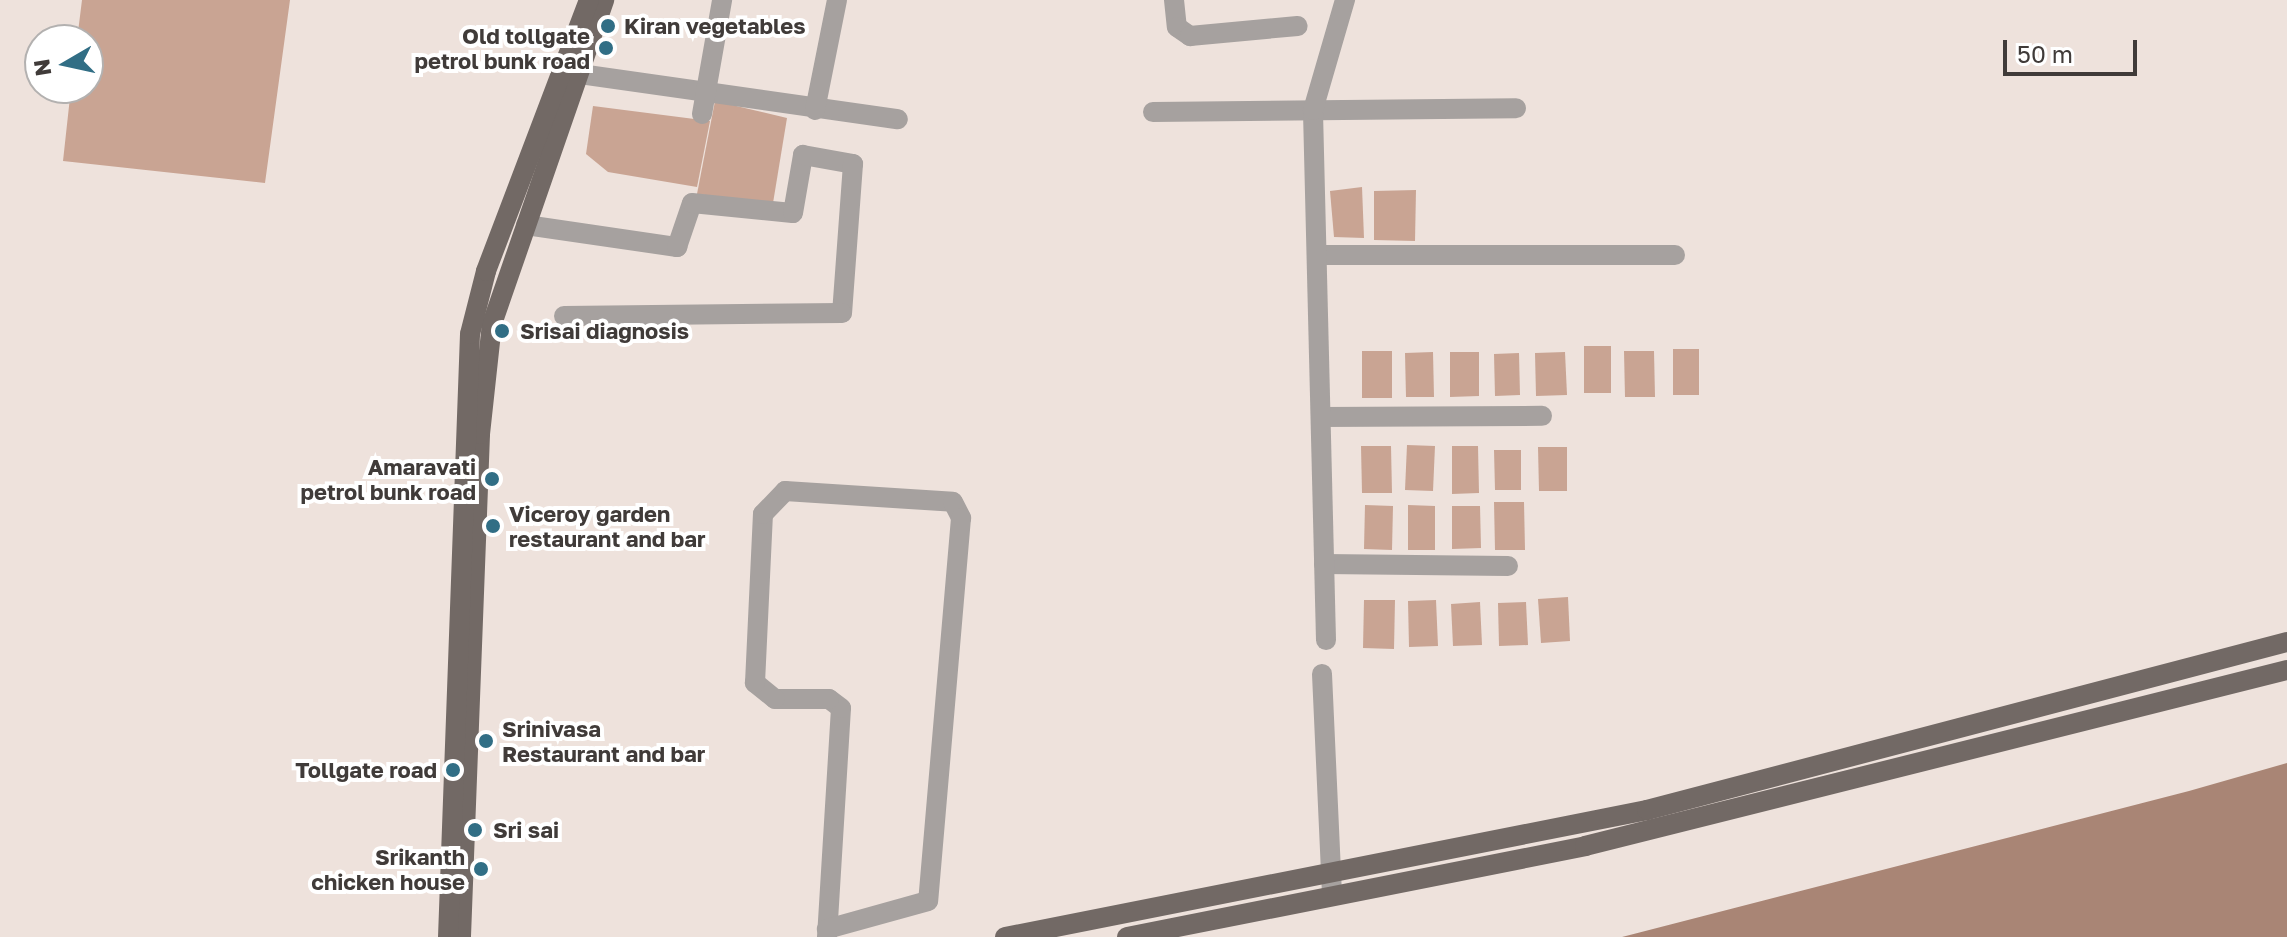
<!DOCTYPE html>
<html>
<head>
<meta charset="utf-8">
<style>
  body { margin:0 }
  #map { position:relative; width:2287px; height:937px; overflow:hidden; background:#eee2dc; font-family:"Golos Text",sans-serif }
  div>[style] { position:absolute }
  .water>* { inset:0; background:#a98575 }
  .building>* { inset:0; background:#c9a493 }
  .minor>* { height:20px; margin:-10px; padding:0 10px; transform-origin:10px; border-radius:10px; background:#a6a19f }
  .major>* { height:20px; margin:-10px; padding:0 10px; transform-origin:10px; border-radius:10px; background:#726965 }
  .dots>* { width:22px; height:22px; translate:-50% -50%; box-sizing:border-box; border:4px solid #fff; border-radius:50% }
  span { translate:-50% -50%; white-space:nowrap; text-align:center; line-height:1.15; -webkit-text-stroke:8px #fff; paint-order:stroke }
  .poi-label { font-size:22px; color:#403b39; font-weight:700 }
  .left { translate:0 -50%; text-align:left }
  .right { translate:-100% -50%; text-align:right }
  .north { position:absolute; left:24px; top:24px; width:80px; height:80px; box-sizing:border-box; background:#fff; border:2px solid #b3b1b0; border-radius:50%; rotate:261deg; font-size:22px; font-weight:700; line-height:32px; text-align:center; color:#403b39 }
  .north::after { content:''; display:block; margin:auto; width:28px; height:36px; background:#316e85; clip-path:polygon(50% 0,100% 100%,50% 72%,0 100%) }
  .scale { position:absolute; left:2003px; top:40px; width:134px; height:36px; box-sizing:border-box; border:4px solid #403b39; border-top:0; padding-left:10px; font-size:24px; line-height:28px; white-space:nowrap; color:#403b39; -webkit-text-stroke:6px #fff; paint-order:stroke }
</style>
</head>
<body>
<div id="map">
  <div class="water">
    <i style="clip-path:polygon(2287px 763px,2287px 937px,1622px 937px,2189px 791px)"></i>
  </div>
  <div class="building">
    <i style="clip-path:polygon(82px 0,290px 0,265px 183px,63px 161px,71px 88px,88px 88px,88px 40px,77px 40px)"></i>
    <i style="clip-path:polygon(715px 101px,787px 118px,773px 203px,697px 194px)"></i>
    <i style="clip-path:polygon(593px 106px,710px 121px,697px 187px,608px 172px,586px 154px)"></i>
    <i style="clip-path:polygon(1362px 187px,1364px 238px,1334px 237px,1330px 191px)"></i>
    <i style="clip-path:polygon(1416px 190px,1415px 241px,1374px 240px,1374px 191px)"></i>
    <i style="clip-path:polygon(1584px 346px,1611px 346px,1611px 393px,1584px 393px)"></i>
    <i style="clip-path:polygon(1673px 349px,1699px 349px,1699px 395px,1673px 395px)"></i>
    <i style="clip-path:polygon(1362px 351px,1392px 351px,1392px 398px,1362px 398px)"></i>
    <i style="clip-path:polygon(1624px 351px,1654px 351px,1655px 397px,1625px 397px)"></i>
    <i style="clip-path:polygon(1433px 352px,1434px 397px,1406px 397px,1405px 353px)"></i>
    <i style="clip-path:polygon(1450px 352px,1479px 352px,1479px 396px,1450px 397px)"></i>
    <i style="clip-path:polygon(1565px 352px,1567px 395px,1536px 396px,1535px 353px)"></i>
    <i style="clip-path:polygon(1519px 353px,1520px 395px,1495px 396px,1494px 354px)"></i>
    <i style="clip-path:polygon(1407px 445px,1435px 446px,1433px 491px,1405px 490px)"></i>
    <i style="clip-path:polygon(1361px 446px,1391px 446px,1392px 493px,1362px 493px)"></i>
    <i style="clip-path:polygon(1452px 446px,1478px 446px,1479px 493px,1452px 494px)"></i>
    <i style="clip-path:polygon(1538px 447px,1567px 447px,1567px 491px,1539px 491px)"></i>
    <i style="clip-path:polygon(1494px 450px,1521px 450px,1521px 490px,1495px 490px)"></i>
    <i style="clip-path:polygon(1494px 502px,1524px 502px,1525px 550px,1495px 550px)"></i>
    <i style="clip-path:polygon(1365px 505px,1393px 506px,1392px 550px,1364px 549px)"></i>
    <i style="clip-path:polygon(1408px 505px,1435px 506px,1435px 550px,1408px 550px)"></i>
    <i style="clip-path:polygon(1452px 506px,1480px 506px,1481px 548px,1452px 549px)"></i>
    <i style="clip-path:polygon(1568px 597px,1570px 641px,1541px 643px,1538px 599px)"></i>
    <i style="clip-path:polygon(1364px 600px,1395px 600px,1394px 649px,1363px 648px)"></i>
    <i style="clip-path:polygon(1436px 600px,1438px 646px,1409px 647px,1408px 601px)"></i>
    <i style="clip-path:polygon(1480px 602px,1482px 645px,1453px 646px,1451px 604px)"></i>
    <i style="clip-path:polygon(1526px 602px,1528px 645px,1499px 646px,1498px 603px)"></i>
  </div>
  <div class="minor">
    <i style="left:1174px;top:0;width:27px;rotate:84deg"></i>
    <i style="left:1177px;top:27px;width:16px;rotate:35deg"></i>
    <i style="left:1190px;top:36px;width:108px;rotate:-5.3deg"></i>
    <i style="left:580px;top:74px;width:321px;rotate:8.1deg"></i>
    <i style="left:815px;top:110px;width:112px;rotate:-78.7deg"></i>
    <i style="left:1153px;top:112px;width:363px;rotate:-0.6deg"></i>
    <i style="left:702px;top:114px;width:116px;rotate:-80deg"></i>
    <i style="left:526px;top:225px;width:153px;rotate:8.3deg"></i>
    <i style="left:677px;top:247px;width:46px;rotate:-71.2deg"></i>
    <i style="left:692px;top:203px;width:101px;rotate:5.7deg"></i>
    <i style="left:793px;top:213px;width:59px;rotate:-80.2deg"></i>
    <i style="left:803px;top:155px;width:51px;rotate:10.2deg"></i>
    <i style="left:853px;top:164px;width:149px;rotate:94.2deg"></i>
    <i style="left:842px;top:313px;width:278px;rotate:179.4deg"></i>
    <i style="left:1317px;top:255px;width:358px"></i>
    <i style="left:1321px;top:417px;width:221px;rotate:-0.3deg"></i>
    <i style="left:1324px;top:564px;width:184px;rotate:0.6deg"></i>
    <i style="left:1326px;top:640px;width:530px;rotate:-91.41deg"></i>
    <i style="left:1313px;top:110px;width:115px;rotate:-73.8deg"></i>
    <i style="left:1322px;top:674px;width:222px;rotate:87.4deg"></i>
    <i style="left:827px;top:937px;width:229px;rotate:-86.5deg"></i>
    <i style="left:841px;top:708px;width:15px;rotate:-143deg"></i>
    <i style="left:829px;top:699px;width:54px;rotate:180deg"></i>
    <i style="left:775px;top:699px;width:26px;rotate:-141deg"></i>
    <i style="left:755px;top:683px;width:169px;rotate:-87.3deg"></i>
    <i style="left:763px;top:514px;width:32px;rotate:-46deg"></i>
    <i style="left:785px;top:491px;width:168px;rotate:3.7deg"></i>
    <i style="left:953px;top:502px;width:18px;rotate:63deg"></i>
    <i style="left:961px;top:518px;width:384px;rotate:94.9deg"></i>
    <i style="left:928px;top:901px;width:105px;rotate:164.5deg"></i>
  </div>
  <div class="major">
    <i style="left:461px;top:936px;width:502px;rotate:-87.83deg"></i>
    <i style="left:480px;top:434px;width:111px;rotate:-83.8deg"></i>
    <i style="left:492px;top:324px;width:343px;rotate:-70.9deg"></i>
    <i style="left:448px;top:937px;width:603px;rotate:-87.91deg"></i>
    <i style="left:470px;top:334px;width:65px;rotate:-75.7deg"></i>
    <i style="left:486px;top:271px;width:290px;rotate:-69.2deg"></i>
    <i style="left:1005px;top:937px;width:654px;rotate:-11.19deg"></i>
    <i style="left:1647px;top:810px;width:662px;rotate:-14.71deg"></i>
    <i style="left:1127px;top:937px;width:467px;rotate:-11.2deg"></i>
    <i style="left:1585px;top:846px;width:724px;rotate:-14.07deg"></i>
  </div>
  <div class="dots">
    <i style="left:608px;top:26px;background:#316e85"></i>
    <i style="left:606px;top:48px;background:#316e85"></i>
    <i style="left:502px;top:331px;background:#316e85"></i>
    <i style="left:492px;top:479px;background:#316e85"></i>
    <i style="left:493px;top:526px;background:#316e85"></i>
    <i style="left:486px;top:741px;background:#316e85"></i>
    <i style="left:453px;top:770px;background:#316e85"></i>
    <i style="left:475px;top:830px;background:#316e85"></i>
    <i style="left:481px;top:869px;background:#316e85"></i>
  </div>
  <div class="poi-label">
    <span class="left" style="left:624px;top:26px">Kiran vegetables</span>
    <span class="right" style="left:590px;top:48px">Old tollgate<br>petrol bunk road</span>
    <span class="left" style="left:520px;top:331px">Srisai diagnosis</span>
    <span class="right" style="left:476px;top:479px">Amaravati<br>petrol bunk road</span>
    <span class="left" style="left:509px;top:526px">Viceroy garden<br>restaurant and bar</span>
    <span class="left" style="left:502px;top:741px">Srinivasa<br>Restaurant and bar</span>
    <span class="right" style="left:437px;top:770px">Tollgate road</span>
    <span class="left" style="left:493px;top:830px">Sri sai</span>
    <span class="right" style="left:465px;top:869px">Srikanth<br>chicken house</span>
  </div>
  <div class="north">N</div>
  <div class="scale">50 m</div>
</div>
</body>
</html>
